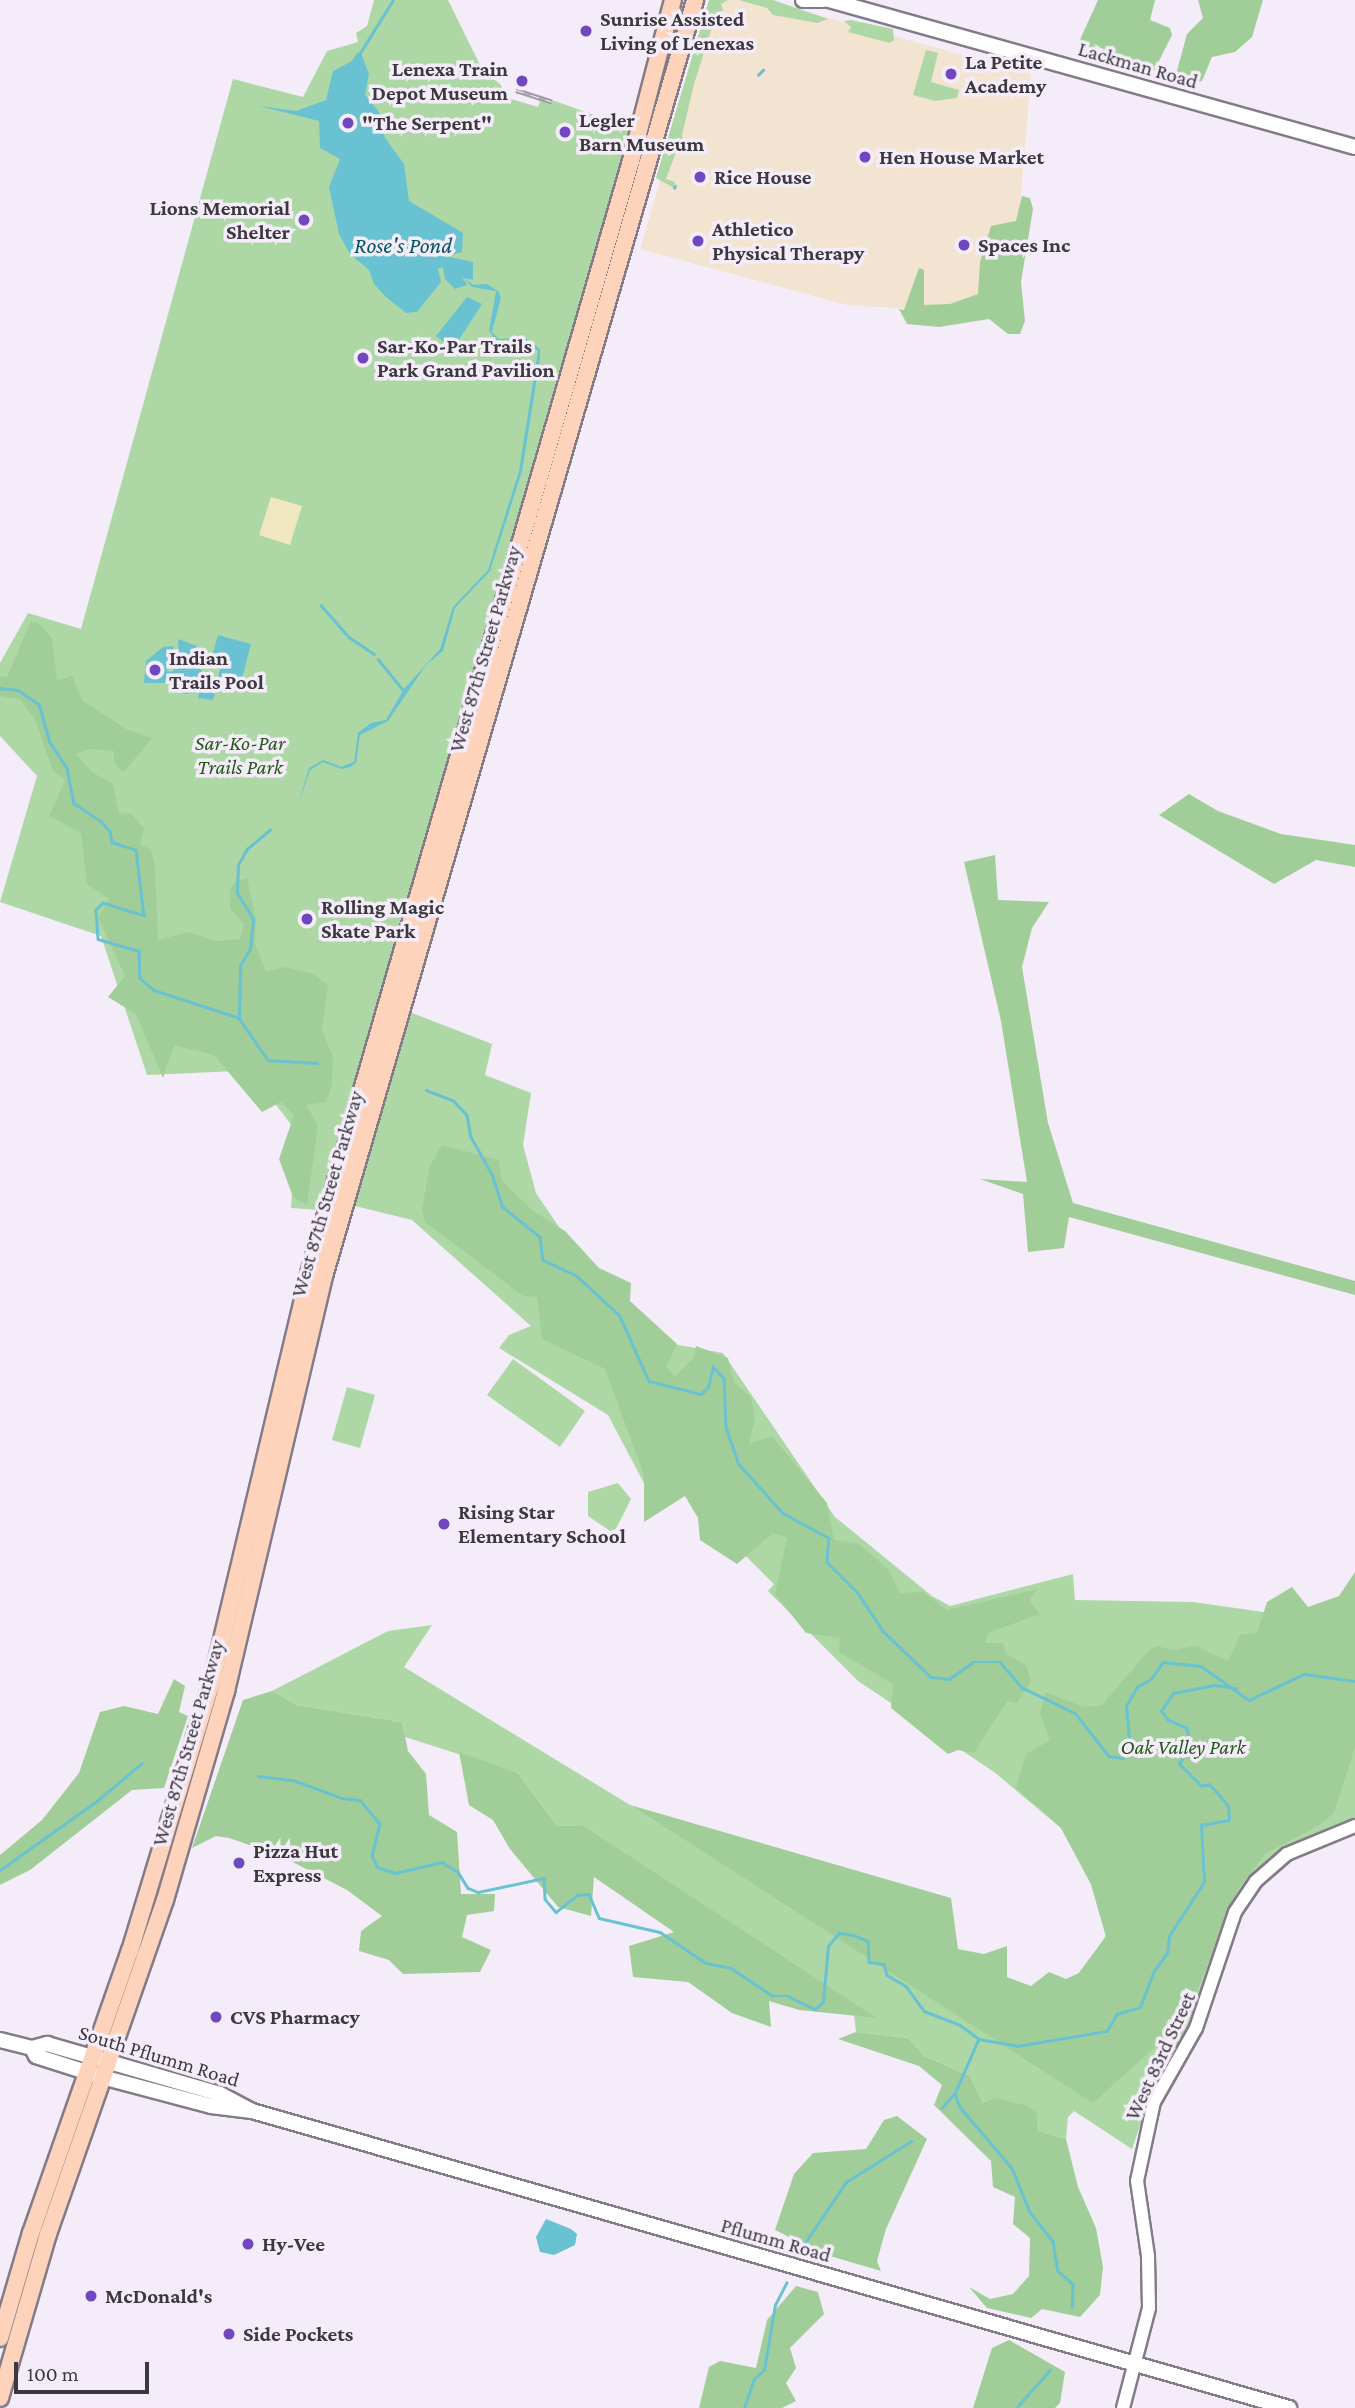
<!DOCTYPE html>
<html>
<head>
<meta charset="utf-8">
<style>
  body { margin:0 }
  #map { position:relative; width:1355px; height:2408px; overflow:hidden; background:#f5ecfa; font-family:"Crimson Pro",serif }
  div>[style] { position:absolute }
  .commercial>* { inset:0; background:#f2e4d1 }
  .green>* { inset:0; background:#add8a5 }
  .forest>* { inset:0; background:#a1ce98 }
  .sand>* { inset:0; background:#f0e7c1 }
  .water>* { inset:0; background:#69c2d1 }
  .stream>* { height:2.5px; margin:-1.25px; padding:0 1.25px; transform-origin:1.25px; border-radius:1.25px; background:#69c2d1 }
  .roads { filter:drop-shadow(2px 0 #837b88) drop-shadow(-2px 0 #837b88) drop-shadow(0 2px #837b88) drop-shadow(0 -2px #837b88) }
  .tertiary>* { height:12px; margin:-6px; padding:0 6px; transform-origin:6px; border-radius:6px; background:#fff }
  .secondary>* { height:14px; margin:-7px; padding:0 7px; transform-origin:7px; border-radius:7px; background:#fff }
  .primary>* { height:16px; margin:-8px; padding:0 8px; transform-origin:8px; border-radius:8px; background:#fed3bb }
  .rail>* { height:5px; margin-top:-2.5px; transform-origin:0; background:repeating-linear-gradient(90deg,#f5ecfa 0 8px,#a19ba4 0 16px); box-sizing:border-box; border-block:2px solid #a19ba4 }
  .dots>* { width:19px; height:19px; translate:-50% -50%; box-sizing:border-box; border:4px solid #f5ecfa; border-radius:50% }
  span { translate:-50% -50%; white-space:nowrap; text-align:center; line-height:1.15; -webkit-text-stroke:7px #f5ecfa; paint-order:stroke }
  .poi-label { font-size:21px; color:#3c393e; font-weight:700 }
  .left { translate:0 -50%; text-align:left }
  .right { translate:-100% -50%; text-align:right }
  .street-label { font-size:21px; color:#3c393e }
  .park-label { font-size:21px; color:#215b15; font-style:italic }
  .water-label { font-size:23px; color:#005560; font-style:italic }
  .scale { position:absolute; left:14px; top:2362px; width:135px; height:32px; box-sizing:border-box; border:4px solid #3c393e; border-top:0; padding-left:9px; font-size:21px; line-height:24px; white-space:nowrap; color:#3c393e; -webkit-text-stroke:5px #f5ecfa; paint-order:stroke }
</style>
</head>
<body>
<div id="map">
  <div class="commercial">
    <i style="clip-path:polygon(713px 0,764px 0,1031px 74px,1011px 315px,847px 305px,640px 249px)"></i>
  </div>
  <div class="green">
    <i style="clip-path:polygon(374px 0,448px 0,483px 71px,500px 84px,508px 98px,538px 107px,540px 101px,555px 101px,630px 128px,321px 1210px,291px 1208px,296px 1131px,267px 1093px,238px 1071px,147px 1075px,101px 936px,0 902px,37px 776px,0 736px,0 663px,28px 613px,81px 629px,233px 79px,303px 97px,327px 51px,358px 42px,356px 33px,367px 26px)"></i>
    <i style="clip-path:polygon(709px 0,728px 0,721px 4px,723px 10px,714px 21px,694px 84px,682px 135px,685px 148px,678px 147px,666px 179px,675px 182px,674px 188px,656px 178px)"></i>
    <i style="clip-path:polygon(739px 0,773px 0,828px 19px,817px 23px,773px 15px,767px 8px)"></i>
    <i style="clip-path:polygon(851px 20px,893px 29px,894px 40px,890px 43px,848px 32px,851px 27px,844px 21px)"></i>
    <i style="clip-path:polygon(926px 50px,938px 53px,931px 82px,959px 90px,957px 98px,935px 101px,913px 95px)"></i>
    <i style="clip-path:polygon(407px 1011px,492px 1044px,485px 1075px,531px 1093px,523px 1145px,536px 1193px,567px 1239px,673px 1344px,723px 1353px,835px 1517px,932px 1596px,950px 1606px,1073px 1574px,1075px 1600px,1193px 1602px,1291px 1616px,1355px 1601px,1355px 1817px,1297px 1842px,1260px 1869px,1235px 1900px,1191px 2021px,1150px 2096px,1132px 2149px,1074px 2111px,1068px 2117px,1066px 2139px,1036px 2131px,1036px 2114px,983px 2103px,970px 2076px,924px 2056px,908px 2038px,856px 2032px,854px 2015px,875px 2017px,583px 1825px,557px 1826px,518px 1773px,405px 1737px,402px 1722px,297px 1705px,272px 1691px,388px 1631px,432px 1625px,404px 1667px,630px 1805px,1018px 2054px,1106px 1937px,1091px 1884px,1061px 1828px,994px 1772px,858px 1681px,768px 1591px,774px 1584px,685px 1496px,646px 1487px,608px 1415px,499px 1348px,509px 1335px,531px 1326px,412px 1220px,351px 1205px)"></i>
    <i style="clip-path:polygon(513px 1359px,585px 1411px,560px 1447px,487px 1395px)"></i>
    <i style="clip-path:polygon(347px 1387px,375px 1395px,360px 1448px,332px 1440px)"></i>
    <i style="clip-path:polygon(618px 1483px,631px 1499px,616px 1529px,610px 1531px,588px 1516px,588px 1492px)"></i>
  </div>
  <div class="forest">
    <i style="clip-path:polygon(1098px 0,1155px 0,1150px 20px,1170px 28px,1172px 35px,1154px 71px,1087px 57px,1079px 42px)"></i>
    <i style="clip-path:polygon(1198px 0,1263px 0,1252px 37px,1235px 52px,1212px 57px,1202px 81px,1189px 84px,1175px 78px,1187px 34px,1203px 18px)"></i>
    <i style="clip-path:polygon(1022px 196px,1030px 198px,1033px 209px,1021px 282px,1025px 321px,1020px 334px,1008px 334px,989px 319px,939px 327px,907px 324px,899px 309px,904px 310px,919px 268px,924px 270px,924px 305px,950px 304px,978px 294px,980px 262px,991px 226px,1016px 221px)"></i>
    <i style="clip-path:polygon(31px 621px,38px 623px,52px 638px,57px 680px,72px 676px,82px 700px,126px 729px,152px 738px,123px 773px,114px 762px,114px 751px,88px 749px,76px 754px,92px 772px,113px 784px,119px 814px,130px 813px,144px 828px,140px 845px,151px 849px,155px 868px,158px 940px,188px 932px,216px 941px,240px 939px,244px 924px,230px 908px,230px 891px,234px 882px,247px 878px,256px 920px,255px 944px,266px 972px,284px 967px,314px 974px,328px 985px,322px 1030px,333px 1057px,332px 1084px,326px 1102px,306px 1105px,318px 1125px,307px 1205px,293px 1197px,279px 1159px,294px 1115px,281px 1102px,262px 1112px,214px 1055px,174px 1045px,163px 1078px,136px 1014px,108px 997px,125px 976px,98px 917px,109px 899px,87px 884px,81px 833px,49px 816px,65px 780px,53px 771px,35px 719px,19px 699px,0 696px,0 676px,7px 677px)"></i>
    <i style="clip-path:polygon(1189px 794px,1218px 811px,1281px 834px,1355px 845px,1355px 867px,1316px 860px,1274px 884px,1159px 815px)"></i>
    <i style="clip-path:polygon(995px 855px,998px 900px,1049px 902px,1032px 928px,1022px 967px,1048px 1123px,1073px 1203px,1355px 1281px,1355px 1295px,1069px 1217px,1064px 1248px,1028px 1252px,1023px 1194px,980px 1179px,1027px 1182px,1001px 1021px,964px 862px)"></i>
    <i style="clip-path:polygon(442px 1145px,499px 1160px,502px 1181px,532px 1210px,565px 1231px,599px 1268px,631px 1283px,630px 1301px,677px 1344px,666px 1367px,675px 1376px,693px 1359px,696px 1346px,728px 1358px,734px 1382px,751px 1397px,755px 1419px,749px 1444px,772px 1436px,827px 1503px,834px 1540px,859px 1544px,888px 1569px,900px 1593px,923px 1592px,947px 1610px,1037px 1589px,1029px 1601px,1040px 1614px,988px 1633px,986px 1643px,1003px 1643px,1006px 1654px,1026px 1665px,1031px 1681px,1017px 1703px,1007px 1701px,974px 1753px,958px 1750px,948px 1754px,891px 1708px,893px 1684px,839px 1652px,840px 1638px,806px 1633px,775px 1594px,787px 1538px,773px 1533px,737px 1564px,700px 1540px,698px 1518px,685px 1496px,644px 1522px,644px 1475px,605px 1369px,542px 1339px,537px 1297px,523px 1296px,425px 1222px,422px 1210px,429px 1168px)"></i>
    <i style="clip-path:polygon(1355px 1572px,1355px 1747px,1334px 1813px,1318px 1826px,1265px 1854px,1237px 1890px,1186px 2019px,1093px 2103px,630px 1805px,951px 1898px,958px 1949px,984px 1954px,1007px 1946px,1007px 1977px,1031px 1986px,1049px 1972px,1066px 1979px,1079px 1973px,1106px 1936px,1091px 1884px,1061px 1828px,1016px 1788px,1026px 1754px,1050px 1740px,1040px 1713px,1046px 1692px,1084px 1707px,1102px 1705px,1149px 1650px,1157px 1646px,1173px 1650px,1196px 1646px,1228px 1661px,1241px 1634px,1257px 1633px,1267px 1602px,1292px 1587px,1308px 1607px,1339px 1596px)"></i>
    <i style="clip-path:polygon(174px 1679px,185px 1686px,179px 1712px,188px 1716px,164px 1788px,132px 1790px,30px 1870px,0 1885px,0 1855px,42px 1820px,79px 1773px,100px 1712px,124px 1706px,158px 1714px)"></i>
    <i style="clip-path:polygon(272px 1691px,297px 1705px,402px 1722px,408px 1751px,426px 1774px,429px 1815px,457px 1832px,461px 1894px,495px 1894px,494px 1911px,467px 1915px,462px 1937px,491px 1950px,480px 1972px,403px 1974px,389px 1960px,359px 1951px,361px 1931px,382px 1916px,347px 1890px,281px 1856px,229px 1838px,216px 1836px,192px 1848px,243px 1700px)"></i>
    <i style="clip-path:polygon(459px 1752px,518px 1773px,557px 1826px,583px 1825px,877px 2018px,799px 2010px,769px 2001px,771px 2027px,732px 2013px,688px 1982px,633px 1977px,629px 1946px,674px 1932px,594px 1877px,591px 1916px,558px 1907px,510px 1849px,493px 1820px,469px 1805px)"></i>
    <i style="clip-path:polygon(856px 2032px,908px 2038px,924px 2056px,970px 2076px,983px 2103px,995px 2098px,1028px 2106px,1037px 2114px,1037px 2131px,1066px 2139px,1078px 2187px,1096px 2228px,1103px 2267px,1100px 2295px,1080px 2317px,1042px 2309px,1031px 2318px,987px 2308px,969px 2287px,990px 2299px,1013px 2294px,1029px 2276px,1030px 2238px,1013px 2224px,1015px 2197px,993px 2187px,991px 2161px,934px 2105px,942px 2085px,919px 2066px,838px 2039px)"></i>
    <i style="clip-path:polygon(897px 2116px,927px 2139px,886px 2229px,877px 2261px,881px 2271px,823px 2254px,775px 2230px,794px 2174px,813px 2153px,866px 2149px,884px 2120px)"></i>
    <i style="clip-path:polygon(796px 2286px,818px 2292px,824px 2314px,790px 2348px,796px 2368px,786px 2383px,796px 2401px,782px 2408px,699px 2408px,709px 2367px,720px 2361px,756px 2368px,767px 2320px)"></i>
    <i style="clip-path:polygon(1009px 2340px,1065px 2372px,1060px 2403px,1055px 2408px,973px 2408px,992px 2348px)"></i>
  </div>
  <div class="sand">
    <i style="clip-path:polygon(271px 497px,302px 506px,290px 545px,259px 535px)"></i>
  </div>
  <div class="water">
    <i style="clip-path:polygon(357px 53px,361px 53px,369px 74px,365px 95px,379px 112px,385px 138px,404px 164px,409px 201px,463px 233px,462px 252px,446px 256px,473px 262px,473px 280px,464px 278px,473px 285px,487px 284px,499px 292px,501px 298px,492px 332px,499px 339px,525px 338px,540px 349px,540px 358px,522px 471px,490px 571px,455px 608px,443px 651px,426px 665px,388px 721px,360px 735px,356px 763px,350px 767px,341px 769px,323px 762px,310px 770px,298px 805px,309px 768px,323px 760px,341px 767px,354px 762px,358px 733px,371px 723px,386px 720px,404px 689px,440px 649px,453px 607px,488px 570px,519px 471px,538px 351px,524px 340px,496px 340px,489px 331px,496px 291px,472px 287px,461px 275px,467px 285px,455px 289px,445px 279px,443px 267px,438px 269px,441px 282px,417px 312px,406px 313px,386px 297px,374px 284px,369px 270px,350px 254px,339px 234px,329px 187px,340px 159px,320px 148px,319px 121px,259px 106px,296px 111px,326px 100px,333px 71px,352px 61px)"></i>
    <i style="clip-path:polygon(467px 297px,482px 304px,453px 349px,436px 336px)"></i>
    <i style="clip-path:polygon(218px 635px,251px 644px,240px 686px,217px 680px,222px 663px,210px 663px)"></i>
    <i style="clip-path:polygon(178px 639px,197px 646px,195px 664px,202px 661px,199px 668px,209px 678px,200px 689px,215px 694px,213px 700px,198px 698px,199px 692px,184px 694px,177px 683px,144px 683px,146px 661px,163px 647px,174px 646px,167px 671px,172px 672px,179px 660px)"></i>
    <i style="clip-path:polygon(546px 2219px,571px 2229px,577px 2234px,575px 2245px,554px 2255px,540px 2252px,536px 2237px)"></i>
  </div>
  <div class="stream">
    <i style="left:360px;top:53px;width:62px;rotate:-58.1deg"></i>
    <i style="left:758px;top:75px;width:7px;rotate:-45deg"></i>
    <i style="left:674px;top:188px;width:2px;rotate:-63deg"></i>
    <i style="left:321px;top:605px;width:43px;rotate:48.8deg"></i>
    <i style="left:349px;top:637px;width:30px;rotate:34deg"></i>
    <i style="left:378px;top:659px;width:41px;rotate:50.9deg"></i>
    <i style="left:0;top:688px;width:18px;rotate:6deg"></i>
    <i style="left:18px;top:690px;width:25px;rotate:34deg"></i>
    <i style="left:39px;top:704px;width:40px;rotate:74deg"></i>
    <i style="left:50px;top:742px;width:31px;rotate:57deg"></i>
    <i style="left:67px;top:768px;width:36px;rotate:79deg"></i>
    <i style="left:74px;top:803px;width:32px;rotate:34deg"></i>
    <i style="left:101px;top:821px;width:13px;rotate:48deg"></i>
    <i style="left:110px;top:831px;width:11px;rotate:80deg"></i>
    <i style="left:112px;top:842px;width:25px;rotate:18deg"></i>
    <i style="left:136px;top:850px;width:66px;rotate:83.1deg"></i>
    <i style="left:144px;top:916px;width:43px;rotate:-162.4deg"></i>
    <i style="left:103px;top:903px;width:10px;rotate:135deg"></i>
    <i style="left:96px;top:910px;width:29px;rotate:86deg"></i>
    <i style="left:98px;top:939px;width:43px;rotate:16.3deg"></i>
    <i style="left:139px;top:951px;width:27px;rotate:88deg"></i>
    <i style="left:140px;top:978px;width:18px;rotate:41deg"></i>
    <i style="left:154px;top:990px;width:89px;rotate:18.2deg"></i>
    <i style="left:239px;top:1018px;width:51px;rotate:55.4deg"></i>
    <i style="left:268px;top:1060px;width:49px;rotate:3.5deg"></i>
    <i style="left:239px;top:1018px;width:52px;rotate:-88.9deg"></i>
    <i style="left:240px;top:966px;width:20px;rotate:-60deg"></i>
    <i style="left:250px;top:949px;width:30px;rotate:-84deg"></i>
    <i style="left:253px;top:919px;width:31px;rotate:-122deg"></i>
    <i style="left:237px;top:893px;width:28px;rotate:-88deg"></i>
    <i style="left:238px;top:865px;width:18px;rotate:-61deg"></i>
    <i style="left:247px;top:849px;width:30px;rotate:-40deg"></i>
    <i style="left:426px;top:1090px;width:30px;rotate:21deg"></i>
    <i style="left:454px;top:1101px;width:19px;rotate:47deg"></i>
    <i style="left:467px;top:1115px;width:22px;rotate:80deg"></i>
    <i style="left:471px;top:1137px;width:43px;rotate:60.4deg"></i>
    <i style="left:492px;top:1174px;width:35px;rotate:72deg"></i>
    <i style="left:503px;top:1207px;width:48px;rotate:39deg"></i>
    <i style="left:540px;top:1237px;width:23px;rotate:83deg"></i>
    <i style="left:543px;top:1260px;width:38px;rotate:25deg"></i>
    <i style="left:577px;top:1276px;width:59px;rotate:42.9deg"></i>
    <i style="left:620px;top:1316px;width:71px;rotate:66deg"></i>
    <i style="left:649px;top:1381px;width:54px;rotate:14deg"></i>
    <i style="left:701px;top:1394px;width:10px;rotate:-45deg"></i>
    <i style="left:708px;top:1387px;width:21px;rotate:-76deg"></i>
    <i style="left:713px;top:1367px;width:16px;rotate:45deg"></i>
    <i style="left:724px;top:1378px;width:49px;rotate:87.7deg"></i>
    <i style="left:726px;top:1427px;width:39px;rotate:71deg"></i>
    <i style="left:739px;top:1464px;width:66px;rotate:48.1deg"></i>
    <i style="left:783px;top:1513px;width:52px;rotate:28.5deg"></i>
    <i style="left:829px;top:1538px;width:24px;rotate:95deg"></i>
    <i style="left:827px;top:1562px;width:44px;rotate:45deg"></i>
    <i style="left:858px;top:1593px;width:45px;rotate:56.7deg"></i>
    <i style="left:883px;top:1631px;width:66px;rotate:43.8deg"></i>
    <i style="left:931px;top:1677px;width:18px;rotate:6deg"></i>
    <i style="left:949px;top:1679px;width:29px;rotate:-35deg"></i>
    <i style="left:973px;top:1662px;width:27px"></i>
    <i style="left:1000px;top:1662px;width:35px;rotate:49deg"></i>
    <i style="left:1023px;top:1688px;width:58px;rotate:25.7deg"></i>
    <i style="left:1075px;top:1713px;width:55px;rotate:51.7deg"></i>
    <i style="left:1109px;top:1756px;width:14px;rotate:8deg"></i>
    <i style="left:1123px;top:1758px;width:11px;rotate:-52deg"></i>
    <i style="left:1130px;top:1749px;width:43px;rotate:-95.3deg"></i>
    <i style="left:1126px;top:1706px;width:22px;rotate:-60deg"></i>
    <i style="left:1137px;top:1687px;width:16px;rotate:-30deg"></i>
    <i style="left:1151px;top:1679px;width:21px;rotate:-55deg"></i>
    <i style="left:1163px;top:1662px;width:38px;rotate:6deg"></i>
    <i style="left:1201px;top:1666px;width:59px;rotate:35.3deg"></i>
    <i style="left:1249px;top:1700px;width:61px;rotate:-25.3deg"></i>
    <i style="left:1304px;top:1674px;width:51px;rotate:7.8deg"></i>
    <i style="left:258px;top:1776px;width:35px;rotate:7deg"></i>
    <i style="left:293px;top:1780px;width:52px;rotate:20.2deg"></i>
    <i style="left:342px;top:1798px;width:18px;rotate:6deg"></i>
    <i style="left:360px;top:1800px;width:31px;rotate:50deg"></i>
    <i style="left:380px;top:1824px;width:32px;rotate:104deg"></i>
    <i style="left:372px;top:1855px;width:13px;rotate:67deg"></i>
    <i style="left:377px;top:1867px;width:19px;rotate:18deg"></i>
    <i style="left:395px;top:1873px;width:48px;rotate:-13.2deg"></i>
    <i style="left:442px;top:1862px;width:19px;rotate:32deg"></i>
    <i style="left:458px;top:1872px;width:19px;rotate:58deg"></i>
    <i style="left:468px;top:1888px;width:11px;rotate:22deg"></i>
    <i style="left:478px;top:1892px;width:67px;rotate:-12deg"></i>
    <i style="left:544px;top:1878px;width:21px;rotate:87deg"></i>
    <i style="left:545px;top:1899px;width:17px;rotate:50deg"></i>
    <i style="left:556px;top:1912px;width:27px;rotate:-39deg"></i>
    <i style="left:577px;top:1895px;width:12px;rotate:-5deg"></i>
    <i style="left:589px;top:1894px;width:26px;rotate:67deg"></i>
    <i style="left:599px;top:1918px;width:63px;rotate:12.9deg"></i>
    <i style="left:660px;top:1932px;width:55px;rotate:34deg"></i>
    <i style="left:706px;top:1963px;width:25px;rotate:11deg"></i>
    <i style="left:731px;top:1968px;width:50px;rotate:33.7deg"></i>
    <i style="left:773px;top:1996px;width:15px"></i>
    <i style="left:788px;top:1996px;width:30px;rotate:26deg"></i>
    <i style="left:815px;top:2009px;width:11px;rotate:-41deg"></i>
    <i style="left:823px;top:2002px;width:56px;rotate:-84.9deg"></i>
    <i style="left:828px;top:1946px;width:17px;rotate:-50deg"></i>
    <i style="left:839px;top:1933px;width:14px;rotate:8deg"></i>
    <i style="left:853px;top:1935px;width:16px;rotate:22deg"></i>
    <i style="left:868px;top:1941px;width:21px;rotate:87deg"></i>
    <i style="left:869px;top:1962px;width:15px;rotate:8deg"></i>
    <i style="left:884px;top:1964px;width:11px;rotate:75deg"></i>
    <i style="left:887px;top:1975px;width:22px;rotate:30deg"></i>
    <i style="left:906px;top:1986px;width:31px;rotate:54deg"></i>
    <i style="left:924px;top:2011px;width:39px;rotate:21deg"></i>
    <i style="left:960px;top:2025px;width:24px;rotate:36deg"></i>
    <i style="left:979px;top:2039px;width:39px;rotate:10deg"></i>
    <i style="left:1017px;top:2046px;width:91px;rotate:-9.5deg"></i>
    <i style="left:1107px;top:2031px;width:20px;rotate:-60deg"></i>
    <i style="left:1117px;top:2014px;width:24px;rotate:-17deg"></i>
    <i style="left:1140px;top:2007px;width:39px;rotate:-69deg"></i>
    <i style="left:1154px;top:1971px;width:22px;rotate:-54deg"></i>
    <i style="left:1167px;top:1953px;width:17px;rotate:-83deg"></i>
    <i style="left:1169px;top:1936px;width:64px;rotate:-57.1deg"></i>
    <i style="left:1204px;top:1882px;width:57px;rotate:-93deg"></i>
    <i style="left:1201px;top:1825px;width:28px;rotate:-10deg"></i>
    <i style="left:1229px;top:1820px;width:14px;rotate:-94deg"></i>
    <i style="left:1228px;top:1806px;width:28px;rotate:-131deg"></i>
    <i style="left:1210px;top:1785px;width:9px;rotate:174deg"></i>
    <i style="left:1201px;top:1786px;width:31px;rotate:-135deg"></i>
    <i style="left:1179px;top:1764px;width:23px;rotate:-59deg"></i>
    <i style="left:1191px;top:1744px;width:17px;rotate:-107deg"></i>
    <i style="left:1186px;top:1728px;width:20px;rotate:-156deg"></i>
    <i style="left:1168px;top:1720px;width:11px;rotate:-128deg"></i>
    <i style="left:1161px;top:1711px;width:22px;rotate:-56deg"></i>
    <i style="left:1173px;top:1693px;width:43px;rotate:-10.8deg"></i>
    <i style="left:1215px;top:1685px;width:21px;rotate:8deg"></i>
    <i style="left:0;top:1870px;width:120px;rotate:-35.5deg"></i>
    <i style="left:98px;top:1800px;width:57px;rotate:-40.1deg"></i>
    <i style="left:979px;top:2039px;width:60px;rotate:113.6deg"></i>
    <i style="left:955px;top:2094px;width:14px;rotate:69deg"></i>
    <i style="left:960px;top:2107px;width:80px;rotate:49.6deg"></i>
    <i style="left:1012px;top:2168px;width:48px;rotate:67.8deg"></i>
    <i style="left:1030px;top:2212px;width:37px;rotate:52deg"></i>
    <i style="left:1053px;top:2241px;width:30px;rotate:81deg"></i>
    <i style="left:1058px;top:2271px;width:20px;rotate:41deg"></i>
    <i style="left:1073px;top:2284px;width:23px;rotate:92deg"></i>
    <i style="left:942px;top:2108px;width:17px;rotate:-50deg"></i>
    <i style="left:798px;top:2253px;width:86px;rotate:-55.9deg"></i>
    <i style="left:846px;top:2182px;width:77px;rotate:-32.2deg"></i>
    <i style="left:744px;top:2408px;width:31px;rotate:-71deg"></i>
    <i style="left:754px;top:2379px;width:13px;rotate:-42deg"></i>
    <i style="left:764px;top:2370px;width:66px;rotate:-80.4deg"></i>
    <i style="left:775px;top:2305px;width:25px;rotate:-63deg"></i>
    <i style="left:1016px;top:2408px;width:51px;rotate:-48.2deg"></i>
  </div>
  <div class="roads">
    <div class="tertiary">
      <i style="left:1123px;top:2408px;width:103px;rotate:-75.4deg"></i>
      <i style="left:1149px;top:2308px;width:52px;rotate:-91.1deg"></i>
      <i style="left:1148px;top:2256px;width:76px;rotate:-98.3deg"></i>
      <i style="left:1137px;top:2181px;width:81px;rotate:-77.9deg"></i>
      <i style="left:1154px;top:2102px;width:85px;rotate:-60.4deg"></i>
      <i style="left:1196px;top:2028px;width:122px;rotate:-71.4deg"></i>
      <i style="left:1235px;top:1912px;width:37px;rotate:-56deg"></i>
      <i style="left:1256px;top:1881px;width:41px;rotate:-41.1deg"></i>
      <i style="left:1287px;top:1854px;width:74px;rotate:-22.4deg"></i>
    </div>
    <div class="secondary">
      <i style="left:803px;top:0;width:20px"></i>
      <i style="left:829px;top:0;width:546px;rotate:15.61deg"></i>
      <i style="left:0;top:2040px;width:33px;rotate:14deg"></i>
      <i style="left:32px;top:2048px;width:9px;rotate:63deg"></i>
      <i style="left:36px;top:2056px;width:69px;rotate:17.7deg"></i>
      <i style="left:102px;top:2077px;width:113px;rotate:14.9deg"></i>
      <i style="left:211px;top:2106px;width:41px;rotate:7deg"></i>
      <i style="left:252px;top:2111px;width:1079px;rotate:15.98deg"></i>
      <i style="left:32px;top:2048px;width:16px;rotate:-15deg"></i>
      <i style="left:47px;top:2044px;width:180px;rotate:16.1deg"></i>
      <i style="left:220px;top:2094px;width:36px;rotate:28deg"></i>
    </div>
    <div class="primary">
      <i style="left:0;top:2338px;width:109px;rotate:-73.6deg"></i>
      <i style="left:31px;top:2233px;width:299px;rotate:-70.7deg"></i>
      <i style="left:130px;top:1951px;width:286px;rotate:-73.1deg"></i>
      <i style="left:213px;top:1677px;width:418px;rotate:-76.6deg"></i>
      <i style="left:310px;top:1270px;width:1155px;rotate:-73.86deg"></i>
      <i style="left:631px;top:161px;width:166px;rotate:-75.4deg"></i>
      <i style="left:0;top:2398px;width:171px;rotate:-73.7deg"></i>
      <i style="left:48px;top:2234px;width:354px;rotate:-70.7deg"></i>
      <i style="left:165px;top:1900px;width:218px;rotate:-73.7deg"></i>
      <i style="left:226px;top:1691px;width:430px;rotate:-76.7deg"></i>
      <i style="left:325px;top:1273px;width:1326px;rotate:-73.79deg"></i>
    </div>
  </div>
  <div class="rail">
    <i style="left:516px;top:90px;width:38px;rotate:18deg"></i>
  </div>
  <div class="dots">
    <i style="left:586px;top:31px;background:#7047c0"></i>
    <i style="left:951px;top:74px;background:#7047c0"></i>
    <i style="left:522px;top:81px;background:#7047c0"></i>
    <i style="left:348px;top:123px;background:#7047c0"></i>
    <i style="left:565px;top:132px;background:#7047c0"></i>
    <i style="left:865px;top:157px;background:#7047c0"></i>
    <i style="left:700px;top:177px;background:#7047c0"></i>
    <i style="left:304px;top:220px;background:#7047c0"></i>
    <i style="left:698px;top:241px;background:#7047c0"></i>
    <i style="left:964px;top:245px;background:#7047c0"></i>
    <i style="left:363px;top:358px;background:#7047c0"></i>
    <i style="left:155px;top:670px;background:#7047c0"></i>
    <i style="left:307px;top:919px;background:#7047c0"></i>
    <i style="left:444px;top:1524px;background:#7047c0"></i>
    <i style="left:239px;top:1863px;background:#7047c0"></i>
    <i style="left:216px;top:2017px;background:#7047c0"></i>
    <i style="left:248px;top:2244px;background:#7047c0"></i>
    <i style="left:91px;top:2296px;background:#7047c0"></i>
    <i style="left:229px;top:2334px;background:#7047c0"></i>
  </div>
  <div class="poi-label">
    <span class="left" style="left:600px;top:31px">Sunrise Assisted<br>Living of Lenexas</span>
    <span class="left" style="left:965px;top:74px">La Petite<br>Academy</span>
    <span class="right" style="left:508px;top:81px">Lenexa Train<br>Depot Museum</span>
    <span class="left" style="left:579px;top:132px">Legler<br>Barn Museum</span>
    <span class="left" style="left:362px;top:123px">"The Serpent"</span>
    <span class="left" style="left:879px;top:157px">Hen House Market</span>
    <span class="left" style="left:714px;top:177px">Rice House</span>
    <span class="right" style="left:290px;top:220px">Lions Memorial<br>Shelter</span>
    <span class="left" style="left:712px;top:241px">Athletico<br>Physical Therapy</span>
    <span class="left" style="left:978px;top:245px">Spaces Inc</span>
    <span class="left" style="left:377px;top:358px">Sar-Ko-Par Trails<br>Park Grand Pavilion</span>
    <span class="left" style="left:169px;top:670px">Indian<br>Trails Pool</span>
    <span class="left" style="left:321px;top:919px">Rolling Magic<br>Skate Park</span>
    <span class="left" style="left:458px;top:1524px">Rising Star<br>Elementary School</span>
    <span class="left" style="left:253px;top:1863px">Pizza Hut<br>Express</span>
    <span class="left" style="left:230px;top:2017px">CVS Pharmacy</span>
    <span class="left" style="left:262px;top:2244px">Hy-Vee</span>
    <span class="left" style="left:105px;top:2296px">McDonald's</span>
    <span class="left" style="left:243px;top:2334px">Side Pockets</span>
  </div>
  <div class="street-label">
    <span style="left:1138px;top:65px;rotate:16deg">Lackman Road</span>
    <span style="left:485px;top:649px;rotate:-74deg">West 87th Street Parkway</span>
    <span style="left:327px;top:1194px;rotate:-74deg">West 87th Street Parkway</span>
    <span style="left:188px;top:1743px;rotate:-74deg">West 87th Street Parkway</span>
    <span style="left:159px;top:2056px;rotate:17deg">South Pflumm Road</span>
    <span style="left:1160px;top:2056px;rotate:-65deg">West 83rd Street</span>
    <span style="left:776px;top:2240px;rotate:16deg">Pflumm Road</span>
  </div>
  <div class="park-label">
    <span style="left:240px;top:755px">Sar-Ko-Par<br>Trails Park</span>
    <span style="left:1183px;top:1747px">Oak Valley Park</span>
  </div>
  <div class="water-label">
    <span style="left:403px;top:245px">Rose's Pond</span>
  </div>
  <div class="scale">100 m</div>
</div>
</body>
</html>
